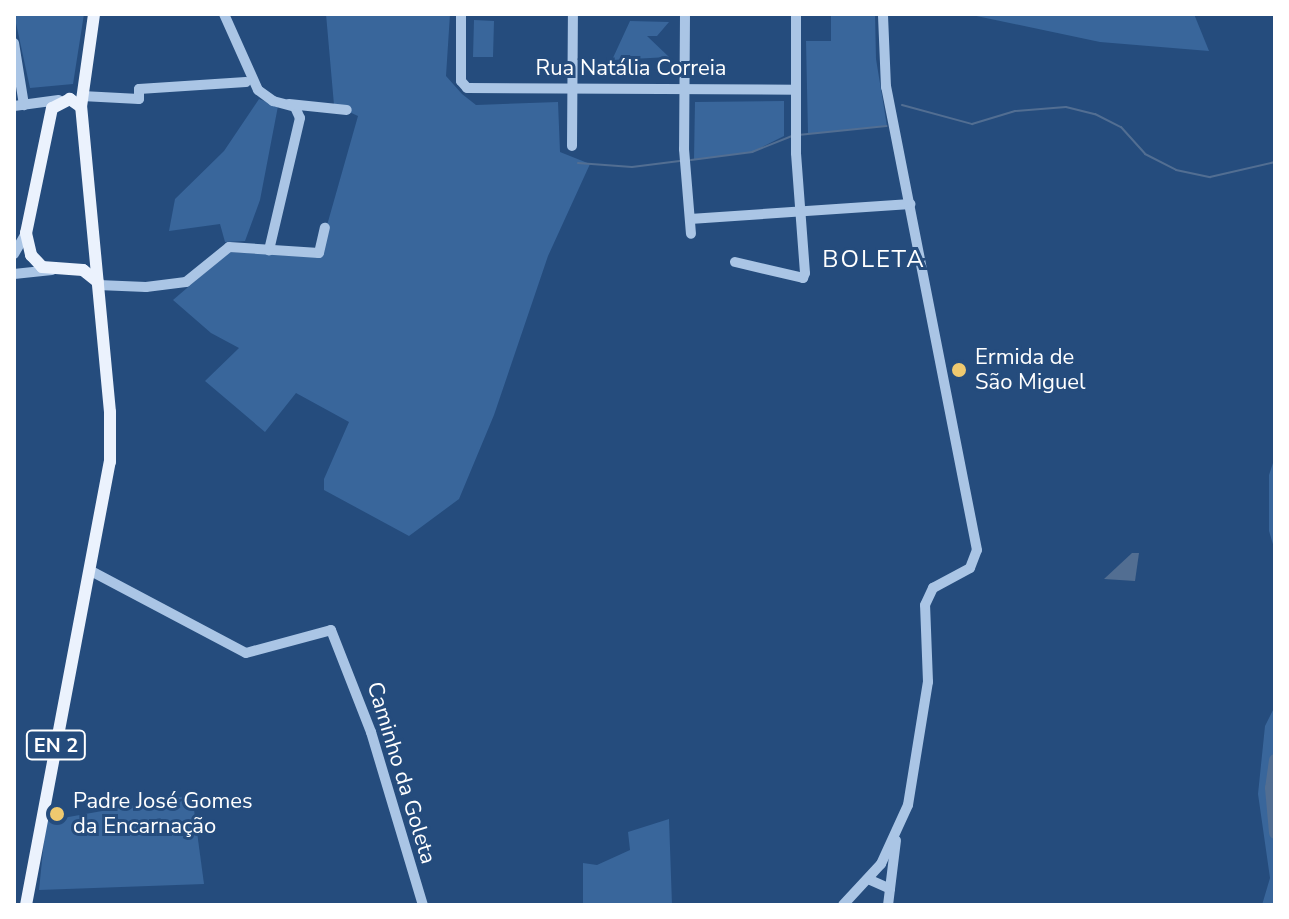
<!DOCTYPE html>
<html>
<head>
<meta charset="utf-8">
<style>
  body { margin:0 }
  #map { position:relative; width:1289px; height:919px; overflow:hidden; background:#254c7d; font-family:"Nunito Sans",sans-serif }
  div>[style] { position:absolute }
  .green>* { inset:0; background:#39669b }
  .water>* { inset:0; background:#526e92 }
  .stream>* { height:2px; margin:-1px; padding:0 1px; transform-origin:1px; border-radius:1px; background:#526e92 }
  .river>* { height:12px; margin:-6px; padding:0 6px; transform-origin:6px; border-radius:6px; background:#526e92 }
  .minor>* { height:10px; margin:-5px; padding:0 5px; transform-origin:5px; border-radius:5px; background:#aac5e5 }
  .major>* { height:12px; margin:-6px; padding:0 6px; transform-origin:6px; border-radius:6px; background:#ebf2fd }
  .dots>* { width:22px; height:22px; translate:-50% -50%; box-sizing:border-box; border:4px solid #254c7d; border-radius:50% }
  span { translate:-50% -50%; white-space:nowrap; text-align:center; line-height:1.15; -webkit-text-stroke:6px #254c7d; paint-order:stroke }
  .shield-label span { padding:2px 6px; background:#254c7d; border:2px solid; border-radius:6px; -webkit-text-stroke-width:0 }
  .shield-label { font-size:20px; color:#fff; font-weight:700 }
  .street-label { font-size:22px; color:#fff }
  .poi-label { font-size:22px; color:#fff }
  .left { translate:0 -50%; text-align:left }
  .neighbourhood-label { font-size:24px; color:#fff; letter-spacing:2px }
  .frame { position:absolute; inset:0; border:16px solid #fff; pointer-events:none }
</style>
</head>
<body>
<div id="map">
  <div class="green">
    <i style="clip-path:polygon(14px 14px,84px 14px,73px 84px,30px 88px)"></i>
    <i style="clip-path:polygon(326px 14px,450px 14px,446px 76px,462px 94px,476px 105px,558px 102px,560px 152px,590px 164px,548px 256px,494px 415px,459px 499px,409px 536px,324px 490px,324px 479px,349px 422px,296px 393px,265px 432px,205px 381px,239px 348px,211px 333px,173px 300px,229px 252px,318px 257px,358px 116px,334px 105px)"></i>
    <i style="clip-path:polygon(831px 14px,875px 14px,876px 59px,887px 126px,808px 134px,806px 41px,831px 41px)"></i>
    <i style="clip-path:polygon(967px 14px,1194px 14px,1209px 51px,1100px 42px)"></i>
    <i style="clip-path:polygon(474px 20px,494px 21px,493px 57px,473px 57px)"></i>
    <i style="clip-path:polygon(630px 21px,669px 22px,657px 36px,647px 36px,669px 57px,612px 60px)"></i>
    <i style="clip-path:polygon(259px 99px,278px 106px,260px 200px,245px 241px,225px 242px,220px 224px,169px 231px,175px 199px,224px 151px)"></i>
    <i style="clip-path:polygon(784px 101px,784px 136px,752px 152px,694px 160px,695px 102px)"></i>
    <i style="clip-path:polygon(1275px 457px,1275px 551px,1269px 531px,1269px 475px)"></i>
    <i style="clip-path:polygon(1275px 706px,1275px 905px,1262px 905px,1270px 878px,1258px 794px,1265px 726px)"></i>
    <i style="clip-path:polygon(192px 795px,204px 884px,39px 890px,46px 821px)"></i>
    <i style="clip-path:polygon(669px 819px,672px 905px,583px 905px,583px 863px,597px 865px,630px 850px,628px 832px)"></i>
  </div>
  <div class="water">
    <i style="clip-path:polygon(1132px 553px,1139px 553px,1135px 581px,1104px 579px)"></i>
  </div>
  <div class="stream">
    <i style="left:902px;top:105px;width:73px;rotate:15.2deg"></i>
    <i style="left:972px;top:124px;width:45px;rotate:-16.8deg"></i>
    <i style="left:1015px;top:111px;width:51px;rotate:-4.5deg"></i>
    <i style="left:1066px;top:107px;width:30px;rotate:14deg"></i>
    <i style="left:1095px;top:114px;width:29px;rotate:27deg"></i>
    <i style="left:1121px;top:127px;width:36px;rotate:48deg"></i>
    <i style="left:1145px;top:154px;width:35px;rotate:27deg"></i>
    <i style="left:1176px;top:170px;width:35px;rotate:12deg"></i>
    <i style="left:1210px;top:177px;width:67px;rotate:-13deg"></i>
    <i style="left:798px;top:135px;width:89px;rotate:-5.8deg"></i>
    <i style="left:691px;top:160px;width:62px;rotate:-7.5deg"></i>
    <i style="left:752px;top:152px;width:43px;rotate:-21.8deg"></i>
    <i style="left:578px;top:163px;width:54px;rotate:4.2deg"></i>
    <i style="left:632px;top:167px;width:48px;rotate:-7.1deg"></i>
  </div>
  <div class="river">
    <i style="left:1275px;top:760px;width:28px;rotate:98deg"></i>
    <i style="left:1271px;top:788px;width:45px;rotate:84.9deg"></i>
  </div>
  <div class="minor">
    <i style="left:224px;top:14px;width:83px;rotate:65.9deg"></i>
    <i style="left:258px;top:90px;width:19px;rotate:36deg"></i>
    <i style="left:273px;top:101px;width:23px;rotate:15deg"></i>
    <i style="left:295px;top:107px;width:12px;rotate:66deg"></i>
    <i style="left:300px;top:118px;width:136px;rotate:103.2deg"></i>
    <i style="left:461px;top:14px;width:67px;rotate:90deg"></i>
    <i style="left:461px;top:81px;width:9px;rotate:49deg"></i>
    <i style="left:467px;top:88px;width:329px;rotate:0.3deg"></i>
    <i style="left:685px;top:14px;width:135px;rotate:90.4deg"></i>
    <i style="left:684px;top:149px;width:85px;rotate:85.3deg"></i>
    <i style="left:14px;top:43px;width:63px;rotate:80.8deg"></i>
    <i style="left:82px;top:96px;width:57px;rotate:3deg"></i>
    <i style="left:139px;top:99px;width:10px;rotate:-90deg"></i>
    <i style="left:139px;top:89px;width:107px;rotate:-3.7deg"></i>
    <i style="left:289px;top:104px;width:58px;rotate:5.9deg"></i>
    <i style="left:14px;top:106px;width:45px;rotate:-7.6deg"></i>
    <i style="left:572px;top:146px;width:132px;rotate:-89.6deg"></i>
    <i style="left:690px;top:219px;width:221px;rotate:-3.9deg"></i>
    <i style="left:14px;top:254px;width:24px;rotate:-60deg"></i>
    <i style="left:735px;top:262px;width:70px;rotate:13.2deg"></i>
    <i style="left:803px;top:278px;width:5px;rotate:-68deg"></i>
    <i style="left:805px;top:273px;width:120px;rotate:-94.3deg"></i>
    <i style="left:796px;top:153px;width:139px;rotate:-90deg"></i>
    <i style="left:14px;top:274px;width:38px;rotate:-6deg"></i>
    <i style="left:98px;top:285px;width:48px;rotate:2.4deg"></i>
    <i style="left:146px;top:287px;width:40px;rotate:-7.1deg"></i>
    <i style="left:186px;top:282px;width:55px;rotate:-39.1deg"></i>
    <i style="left:229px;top:247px;width:90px;rotate:3.8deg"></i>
    <i style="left:319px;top:253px;width:26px;rotate:-77deg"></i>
    <i style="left:91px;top:571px;width:175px;rotate:27.9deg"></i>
    <i style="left:246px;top:653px;width:88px;rotate:-15.1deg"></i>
    <i style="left:331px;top:630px;width:110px;rotate:68.6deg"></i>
    <i style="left:371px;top:732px;width:181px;rotate:73.3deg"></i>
    <i style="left:868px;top:879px;width:24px;rotate:24deg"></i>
    <i style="left:890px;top:889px;width:16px;rotate:97deg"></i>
    <i style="left:890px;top:889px;width:49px;rotate:-83deg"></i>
    <i style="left:843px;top:905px;width:56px;rotate:-47.2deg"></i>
    <i style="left:881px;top:864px;width:65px;rotate:-65.4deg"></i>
    <i style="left:908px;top:805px;width:125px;rotate:-80.8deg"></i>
    <i style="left:928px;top:682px;width:77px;rotate:-92.2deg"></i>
    <i style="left:925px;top:605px;width:19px;rotate:-65deg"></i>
    <i style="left:933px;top:588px;width:42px;rotate:-28.4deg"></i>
    <i style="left:970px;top:568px;width:19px;rotate:-69deg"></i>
    <i style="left:977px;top:550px;width:472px;rotate:-101.1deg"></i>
    <i style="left:886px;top:87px;width:73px;rotate:-92.4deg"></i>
  </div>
  <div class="major">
    <i style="left:81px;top:107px;width:14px;rotate:-144deg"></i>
    <i style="left:70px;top:99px;width:20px;rotate:153deg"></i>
    <i style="left:52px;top:108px;width:128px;rotate:101.7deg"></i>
    <i style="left:26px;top:233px;width:23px;rotate:77deg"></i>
    <i style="left:31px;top:255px;width:16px;rotate:47deg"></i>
    <i style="left:42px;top:267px;width:41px;rotate:4.2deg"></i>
    <i style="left:83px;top:270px;width:19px;rotate:39deg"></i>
    <i style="left:26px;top:905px;width:451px;rotate:-79.3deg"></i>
    <i style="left:110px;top:462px;width:50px;rotate:-90deg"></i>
    <i style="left:110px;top:412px;width:306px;rotate:-95.4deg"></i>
    <i style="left:81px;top:107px;width:94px;rotate:-82deg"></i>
  </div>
  <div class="dots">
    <i style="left:959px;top:370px;background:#efc96f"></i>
    <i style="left:57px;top:814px;background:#efc96f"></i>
  </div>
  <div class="shield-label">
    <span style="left:56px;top:745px">EN 2</span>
  </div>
  <div class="street-label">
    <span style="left:631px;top:69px">Rua Natália Correia</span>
    <span style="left:401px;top:773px;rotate:73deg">Caminho da Goleta</span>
  </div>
  <div class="poi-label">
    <span class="left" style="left:975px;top:370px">Ermida de<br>São Miguel</span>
    <span class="left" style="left:73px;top:814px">Padre José Gomes<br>da Encarnação</span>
  </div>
  <div class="neighbourhood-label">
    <span style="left:874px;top:260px">BOLETA</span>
  </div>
  <div class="frame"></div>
</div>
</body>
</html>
